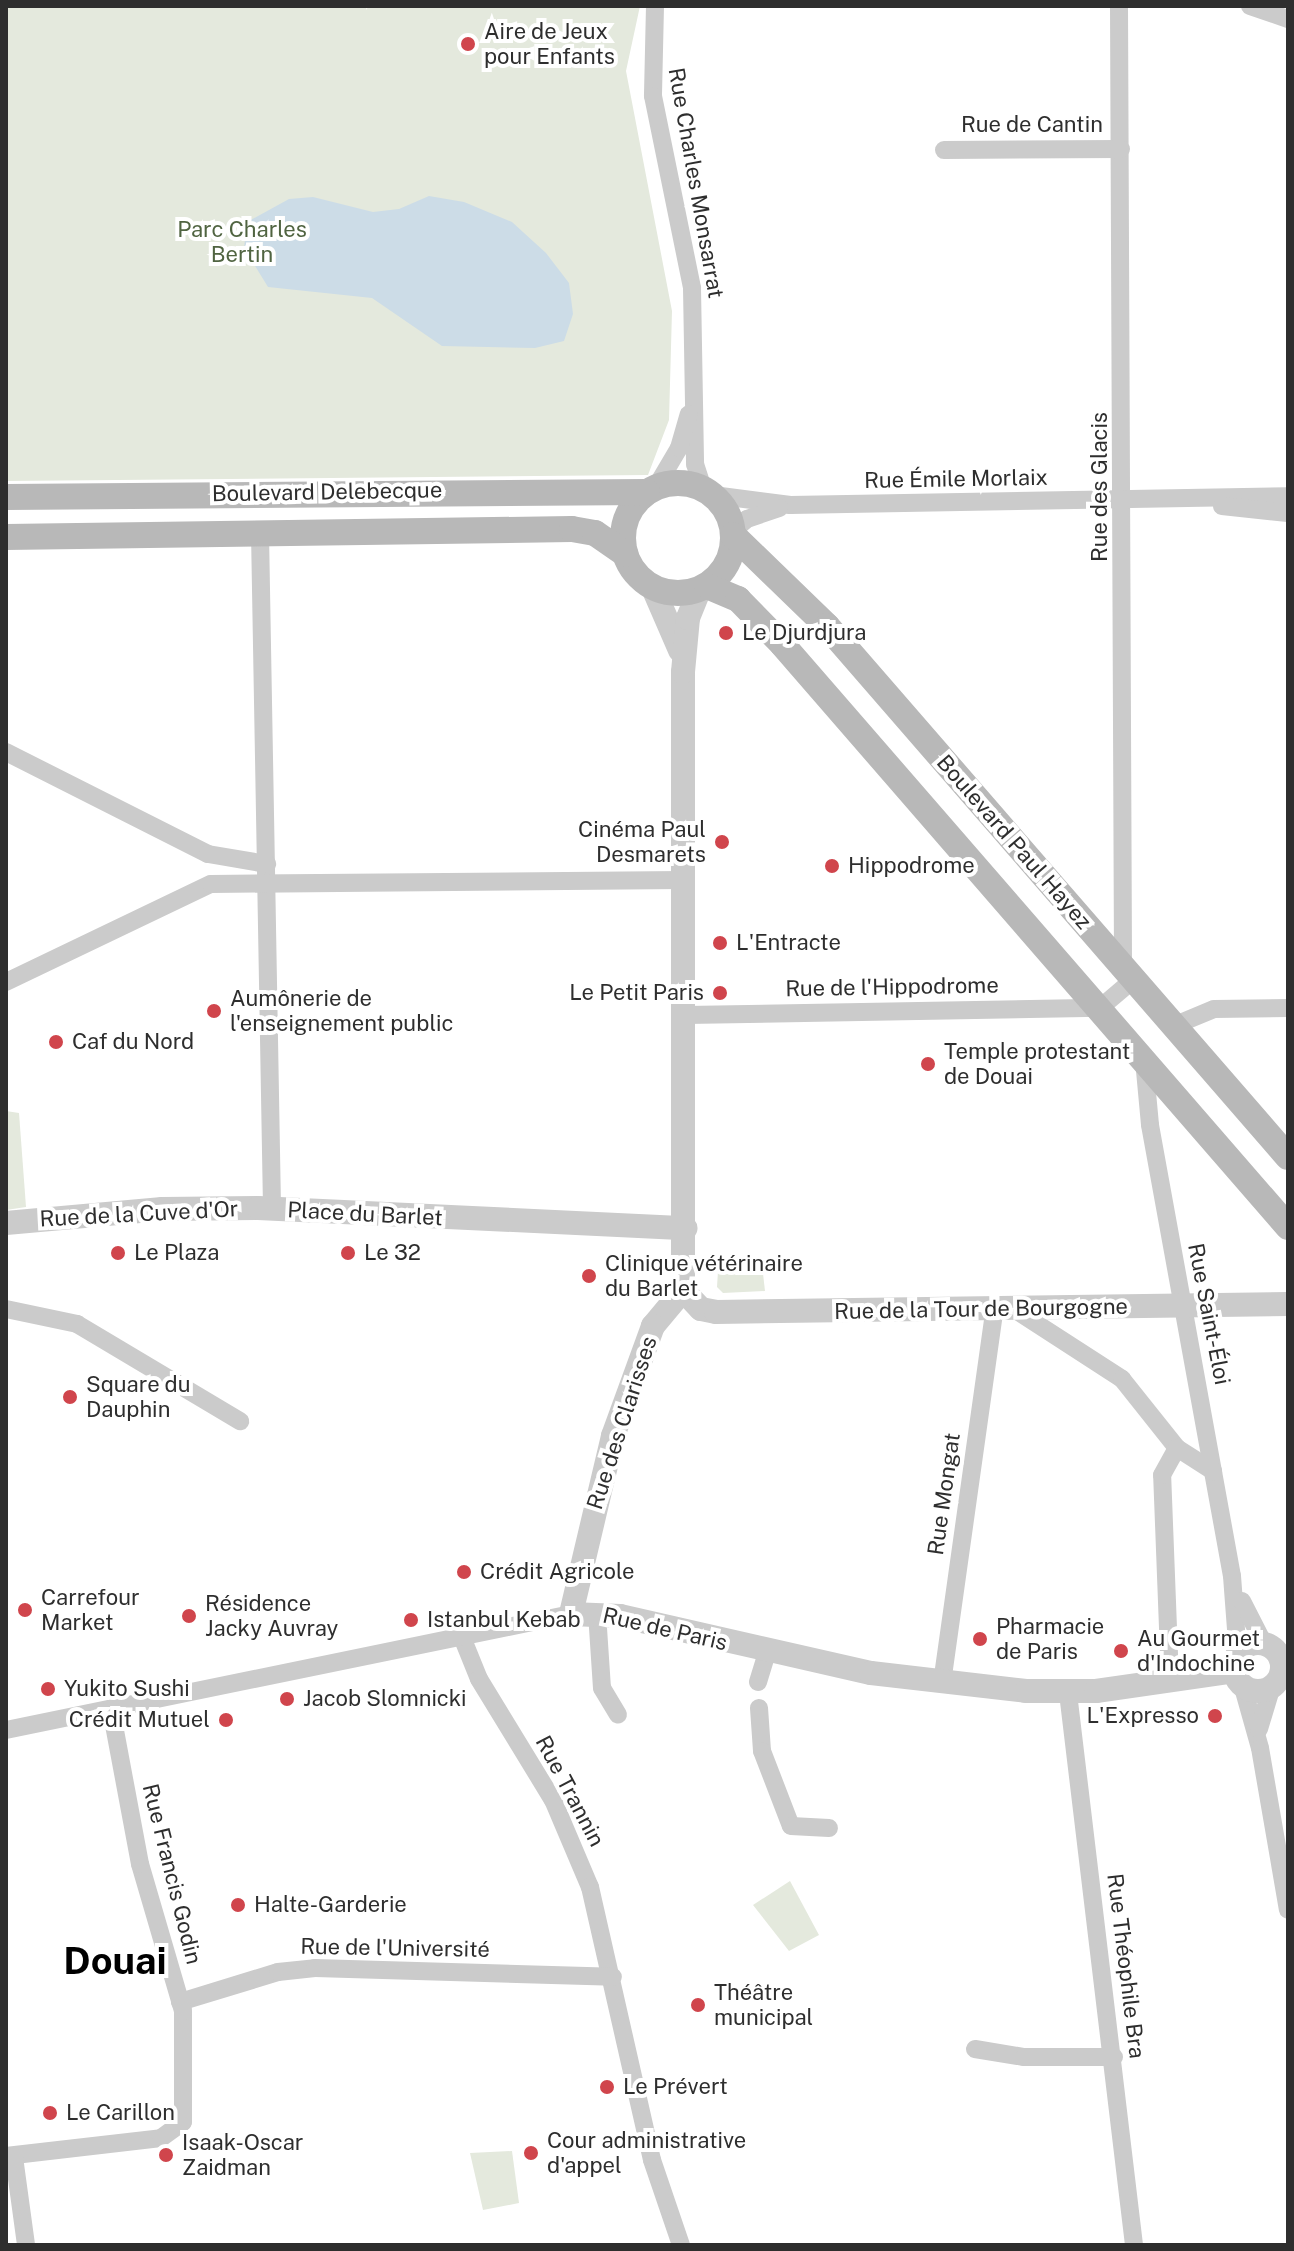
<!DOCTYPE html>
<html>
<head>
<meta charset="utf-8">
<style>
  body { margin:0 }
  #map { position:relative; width:1294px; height:2251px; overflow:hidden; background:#fff; font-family:"Public Sans",sans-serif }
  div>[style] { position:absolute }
  .green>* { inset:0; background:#e4e9dd }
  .water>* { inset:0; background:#ccdce7 }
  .minor>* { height:18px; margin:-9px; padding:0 9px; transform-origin:9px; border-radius:9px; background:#cbcbcb }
  .tertiary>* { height:24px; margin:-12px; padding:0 12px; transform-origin:12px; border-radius:12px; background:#cbcbcb }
  .tertiary>.ring { margin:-12px; padding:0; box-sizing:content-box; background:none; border:24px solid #cbcbcb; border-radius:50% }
  .secondary>* { height:26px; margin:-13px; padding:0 13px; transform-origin:13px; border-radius:13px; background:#b8b8b8 }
  .secondary>.ring { margin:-13px; padding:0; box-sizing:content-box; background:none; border:26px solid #b8b8b8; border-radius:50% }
  .dots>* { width:22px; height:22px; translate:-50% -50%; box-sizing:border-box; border:4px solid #fff; border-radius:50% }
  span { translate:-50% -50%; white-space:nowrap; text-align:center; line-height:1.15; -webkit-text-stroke:8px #fff; paint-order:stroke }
  .poi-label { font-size:22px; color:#2e2e2e }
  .left { translate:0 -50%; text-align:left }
  .right { translate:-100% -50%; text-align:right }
  .street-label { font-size:22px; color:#2e2e2e }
  .park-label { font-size:22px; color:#506441 }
  .town-label { font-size:38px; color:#000; font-weight:700 }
  .frame { position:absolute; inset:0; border:8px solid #2e2e2e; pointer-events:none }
</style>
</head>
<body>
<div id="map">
  <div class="green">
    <i style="clip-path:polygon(6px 6px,367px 6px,366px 10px,369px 6px,640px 6px,626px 71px,672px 311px,669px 420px,648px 475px,6px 481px)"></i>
    <i style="clip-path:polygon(6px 1111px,19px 1113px,26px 1207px,6px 1210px)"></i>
    <i style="clip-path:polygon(719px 1256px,761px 1256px,765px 1291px,723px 1293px,717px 1287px)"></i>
    <i style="clip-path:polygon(790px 1881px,819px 1935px,789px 1951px,753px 1905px)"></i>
    <i style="clip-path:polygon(512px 2151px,519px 2203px,483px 2210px,470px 2153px)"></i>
  </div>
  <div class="water">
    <i style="clip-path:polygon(429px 196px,464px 202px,512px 222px,546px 253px,569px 283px,573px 314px,564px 341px,535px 348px,442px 346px,372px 298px,268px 287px,244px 248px,247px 222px,289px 199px,313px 197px,373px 212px,399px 209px)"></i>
  </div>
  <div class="minor">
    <i style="left:655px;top:6px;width:90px;rotate:91.3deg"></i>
    <i style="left:653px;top:96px;width:196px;rotate:78.5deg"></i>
    <i style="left:692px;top:288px;width:176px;rotate:89deg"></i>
    <i style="left:695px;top:464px;width:26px;rotate:72deg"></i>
    <i style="left:1119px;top:6px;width:961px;rotate:89.76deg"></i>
    <i style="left:1250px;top:6px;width:40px;rotate:18.9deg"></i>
    <i style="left:944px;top:150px;width:177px;rotate:-0.3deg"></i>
    <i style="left:656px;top:487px;width:45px;rotate:-59.5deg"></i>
    <i style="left:679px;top:448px;width:35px;rotate:-74deg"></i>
    <i style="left:713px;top:495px;width:78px;rotate:7.4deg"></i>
    <i style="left:790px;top:505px;width:498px;rotate:-1deg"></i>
    <i style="left:1222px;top:506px;width:66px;rotate:6.1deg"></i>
    <i style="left:733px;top:531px;width:18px;rotate:-41deg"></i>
    <i style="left:747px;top:519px;width:34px;rotate:-19deg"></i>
    <i style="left:260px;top:533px;width:675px;rotate:88.98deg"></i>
    <i style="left:6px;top:752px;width:226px;rotate:26.8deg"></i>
    <i style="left:208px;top:854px;width:60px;rotate:9.6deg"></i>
    <i style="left:6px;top:982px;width:227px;rotate:-25.6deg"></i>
    <i style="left:211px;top:884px;width:472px;rotate:-0.5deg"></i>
    <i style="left:686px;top:1015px;width:414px;rotate:-1deg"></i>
    <i style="left:1100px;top:1008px;width:43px;rotate:-40.3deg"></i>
    <i style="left:1173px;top:1026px;width:44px;rotate:-22.5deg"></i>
    <i style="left:1214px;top:1009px;width:74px;rotate:-0.8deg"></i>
    <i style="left:1144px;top:1060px;width:65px;rotate:84.7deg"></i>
    <i style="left:1150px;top:1125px;width:458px;rotate:79.7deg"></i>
    <i style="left:1232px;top:1576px;width:79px;rotate:85.7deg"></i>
    <i style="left:6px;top:1309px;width:73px;rotate:11.9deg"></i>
    <i style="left:77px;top:1324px;width:190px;rotate:30.8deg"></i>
    <i style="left:1017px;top:1311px;width:125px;rotate:32.9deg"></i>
    <i style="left:1122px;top:1379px;width:88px;rotate:51.4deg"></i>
    <i style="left:1177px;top:1448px;width:43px;rotate:32.6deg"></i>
    <i style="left:1242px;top:1601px;width:48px;rotate:62.9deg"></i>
    <i style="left:597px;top:1613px;width:75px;rotate:86.2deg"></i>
    <i style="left:602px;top:1688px;width:31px;rotate:59deg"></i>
    <i style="left:462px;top:1637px;width:45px;rotate:68deg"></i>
    <i style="left:479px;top:1679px;width:142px;rotate:58.6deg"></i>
    <i style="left:553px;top:1800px;width:95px;rotate:67deg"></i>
    <i style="left:590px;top:1887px;width:280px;rotate:77.2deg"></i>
    <i style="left:652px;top:2160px;width:90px;rotate:71.2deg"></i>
    <i style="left:1170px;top:1680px;width:205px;rotate:-92.2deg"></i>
    <i style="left:1162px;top:1475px;width:31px;rotate:-61deg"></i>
    <i style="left:758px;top:1682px;width:30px;rotate:-73deg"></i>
    <i style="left:942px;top:1683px;width:376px;rotate:-82deg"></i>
    <i style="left:1242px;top:1684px;width:66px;rotate:74.3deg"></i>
    <i style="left:1260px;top:1748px;width:164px;rotate:80.2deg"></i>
    <i style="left:1068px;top:1693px;width:556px;rotate:83.18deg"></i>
    <i style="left:759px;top:1708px;width:43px;rotate:86deg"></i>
    <i style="left:762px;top:1751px;width:80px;rotate:68.9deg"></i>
    <i style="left:791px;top:1826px;width:38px;rotate:3deg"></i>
    <i style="left:1259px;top:1729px;width:45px;rotate:-73.2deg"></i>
    <i style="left:6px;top:1730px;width:577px;rotate:-11.6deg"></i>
    <i style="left:180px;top:2002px;width:102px;rotate:-17deg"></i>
    <i style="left:278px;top:1972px;width:37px;rotate:-6deg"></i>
    <i style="left:315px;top:1968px;width:298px;rotate:1.7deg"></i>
    <i style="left:975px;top:2049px;width:50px;rotate:9.3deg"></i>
    <i style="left:1024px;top:2057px;width:90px"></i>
    <i style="left:6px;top:2156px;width:156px;rotate:-6.6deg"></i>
    <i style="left:161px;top:2138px;width:27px;rotate:-36deg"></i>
    <i style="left:183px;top:2122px;width:111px;rotate:-90deg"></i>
    <i style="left:183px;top:2011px;width:153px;rotate:-106.3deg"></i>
    <i style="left:140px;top:1864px;width:158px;rotate:-100.6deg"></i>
    <i style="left:14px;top:2157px;width:89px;rotate:82.2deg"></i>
  </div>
  <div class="tertiary">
    <i style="left:653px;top:588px;width:68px;rotate:66.5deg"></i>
    <i style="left:6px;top:1223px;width:157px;rotate:-5.1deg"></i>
    <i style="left:162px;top:1209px;width:96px;rotate:-0.6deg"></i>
    <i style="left:258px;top:1208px;width:428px;rotate:2.7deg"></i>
    <i style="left:683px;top:1290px;width:47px;rotate:129.8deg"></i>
    <i style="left:653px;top:1326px;width:117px;rotate:110deg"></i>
    <i style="left:613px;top:1436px;width:183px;rotate:103.3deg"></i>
    <i style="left:571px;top:1614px;width:49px;rotate:2.3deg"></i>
    <i style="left:620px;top:1616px;width:257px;rotate:12.8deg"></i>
    <i style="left:871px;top:1673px;width:156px;rotate:6.6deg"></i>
    <i style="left:1026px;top:1691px;width:70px"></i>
    <i style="left:1096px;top:1691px;width:140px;rotate:-8.2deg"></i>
    <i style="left:683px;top:1290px;width:618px;rotate:-90deg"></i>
    <i style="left:683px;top:672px;width:54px;rotate:-84.7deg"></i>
    <i style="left:688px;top:618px;width:31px;rotate:-68deg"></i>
    <i style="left:683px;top:1290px;width:26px;rotate:47deg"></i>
    <i style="left:701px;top:1309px;width:15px;rotate:11deg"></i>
    <i style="left:716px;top:1312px;width:572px;rotate:-0.8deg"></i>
    <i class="ring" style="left:1234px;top:1643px;width:24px;height:24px"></i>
  </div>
  <div class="secondary">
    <i class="ring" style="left:623px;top:483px;width:84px;height:84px"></i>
    <i style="left:6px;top:497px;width:641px;rotate:-0.45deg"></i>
    <i style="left:733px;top:535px;width:131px;rotate:44.1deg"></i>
    <i style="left:827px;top:626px;width:703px;rotate:49.04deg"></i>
    <i style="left:6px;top:537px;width:566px;rotate:-0.81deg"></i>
    <i style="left:572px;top:529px;width:23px;rotate:10deg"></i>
    <i style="left:595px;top:533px;width:37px;rotate:35deg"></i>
    <i style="left:707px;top:586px;width:34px;rotate:23deg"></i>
    <i style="left:738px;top:599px;width:63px;rotate:45.6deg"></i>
    <i style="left:782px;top:644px;width:772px;rotate:49.04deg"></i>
  </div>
  <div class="dots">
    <i style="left:468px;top:44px;background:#d0454c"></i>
    <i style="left:726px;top:633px;background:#d0454c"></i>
    <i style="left:722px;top:842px;background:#d0454c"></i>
    <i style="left:832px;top:866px;background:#d0454c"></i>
    <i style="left:720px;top:943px;background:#d0454c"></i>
    <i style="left:720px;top:993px;background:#d0454c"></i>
    <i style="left:214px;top:1011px;background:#d0454c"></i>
    <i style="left:56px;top:1042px;background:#d0454c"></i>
    <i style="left:928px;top:1064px;background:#d0454c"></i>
    <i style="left:118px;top:1253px;background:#d0454c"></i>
    <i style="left:348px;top:1253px;background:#d0454c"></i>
    <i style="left:589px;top:1276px;background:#d0454c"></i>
    <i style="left:70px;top:1397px;background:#d0454c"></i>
    <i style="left:464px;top:1572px;background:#d0454c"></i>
    <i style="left:25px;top:1610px;background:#d0454c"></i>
    <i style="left:189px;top:1616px;background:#d0454c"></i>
    <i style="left:411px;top:1620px;background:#d0454c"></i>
    <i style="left:980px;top:1639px;background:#d0454c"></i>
    <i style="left:1121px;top:1651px;background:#d0454c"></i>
    <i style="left:48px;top:1689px;background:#d0454c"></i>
    <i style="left:287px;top:1699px;background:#d0454c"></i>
    <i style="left:1215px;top:1716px;background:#d0454c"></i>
    <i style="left:226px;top:1720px;background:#d0454c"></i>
    <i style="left:238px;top:1905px;background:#d0454c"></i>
    <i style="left:698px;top:2005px;background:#d0454c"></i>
    <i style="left:607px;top:2087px;background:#d0454c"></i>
    <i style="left:50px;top:2113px;background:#d0454c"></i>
    <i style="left:531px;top:2153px;background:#d0454c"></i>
    <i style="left:166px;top:2155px;background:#d0454c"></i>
  </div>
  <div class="poi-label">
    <span class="left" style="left:484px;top:44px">Aire de Jeux<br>pour Enfants</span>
    <span class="left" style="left:742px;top:633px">Le Djurdjura</span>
    <span class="right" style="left:706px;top:842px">Cinéma Paul<br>Desmarets</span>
    <span class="left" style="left:848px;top:866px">Hippodrome</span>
    <span class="left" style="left:736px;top:943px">L'Entracte</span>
    <span class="right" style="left:704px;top:993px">Le Petit Paris</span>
    <span class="left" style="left:230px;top:1011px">Aumônerie de<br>l'enseignement public</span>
    <span class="left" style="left:72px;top:1042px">Caf du Nord</span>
    <span class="left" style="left:944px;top:1064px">Temple protestant<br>de Douai</span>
    <span class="left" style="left:134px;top:1253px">Le Plaza</span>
    <span class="left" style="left:364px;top:1253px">Le 32</span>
    <span class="left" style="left:605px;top:1276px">Clinique vétérinaire<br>du Barlet</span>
    <span class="left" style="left:86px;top:1397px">Square du<br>Dauphin</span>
    <span class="left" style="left:480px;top:1572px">Crédit Agricole</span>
    <span class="left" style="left:41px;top:1610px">Carrefour<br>Market</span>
    <span class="left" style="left:205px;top:1616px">Résidence<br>Jacky Auvray</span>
    <span class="left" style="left:427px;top:1620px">Istanbul Kebab</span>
    <span class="left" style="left:996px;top:1639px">Pharmacie<br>de Paris</span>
    <span class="left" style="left:1137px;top:1651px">Au Gourmet<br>d'Indochine</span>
    <span class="left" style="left:64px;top:1689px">Yukito Sushi</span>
    <span class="left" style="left:303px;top:1699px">Jacob Slomnicki</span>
    <span class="right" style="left:1199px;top:1716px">L'Expresso</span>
    <span class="right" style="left:210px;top:1720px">Crédit Mutuel</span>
    <span class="left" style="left:254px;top:1905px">Halte-Garderie</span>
    <span class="left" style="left:714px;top:2005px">Théâtre<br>municipal</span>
    <span class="left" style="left:623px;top:2087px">Le Prévert</span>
    <span class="left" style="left:66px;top:2113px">Le Carillon</span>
    <span class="left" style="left:547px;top:2153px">Cour administrative<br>d'appel</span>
    <span class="left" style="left:182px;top:2155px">Isaak-Oscar<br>Zaidman</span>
  </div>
  <div class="street-label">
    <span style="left:1032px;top:125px">Rue de Cantin</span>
    <span style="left:696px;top:183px;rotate:80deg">Rue Charles Monsarrat</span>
    <span style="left:956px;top:479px;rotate:-1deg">Rue Émile Morlaix</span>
    <span style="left:1100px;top:487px;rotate:-90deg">Rue des Glacis</span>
    <span style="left:327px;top:492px;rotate:-1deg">Boulevard Delebecque</span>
    <span style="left:1014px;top:842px;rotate:49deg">Boulevard Paul Hayez</span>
    <span style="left:892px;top:987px;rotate:-1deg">Rue de l'Hippodrome</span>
    <span style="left:139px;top:1214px;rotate:-3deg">Rue de la Cuve d'Or</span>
    <span style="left:365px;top:1214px;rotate:3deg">Place du Barlet</span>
    <span style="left:981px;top:1309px;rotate:-1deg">Rue de la Tour de Bourgogne</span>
    <span style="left:1209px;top:1314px;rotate:79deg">Rue Saint-Éloi</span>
    <span style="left:622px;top:1423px;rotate:-72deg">Rue des Clarisses</span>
    <span style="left:944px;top:1494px;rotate:-82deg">Rue Mongat</span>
    <span style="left:665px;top:1629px;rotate:13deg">Rue de Paris</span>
    <span style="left:570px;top:1791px;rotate:62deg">Rue Trannin</span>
    <span style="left:172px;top:1874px;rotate:76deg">Rue Francis Godin</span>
    <span style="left:395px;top:1948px;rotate:1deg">Rue de l'Université</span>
    <span style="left:1126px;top:1966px;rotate:83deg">Rue Théophile Bra</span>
  </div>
  <div class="park-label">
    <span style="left:242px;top:242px">Parc Charles<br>Bertin</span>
  </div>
  <div class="town-label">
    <span style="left:115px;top:1961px">Douai</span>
  </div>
  <div class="frame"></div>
</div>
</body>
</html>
